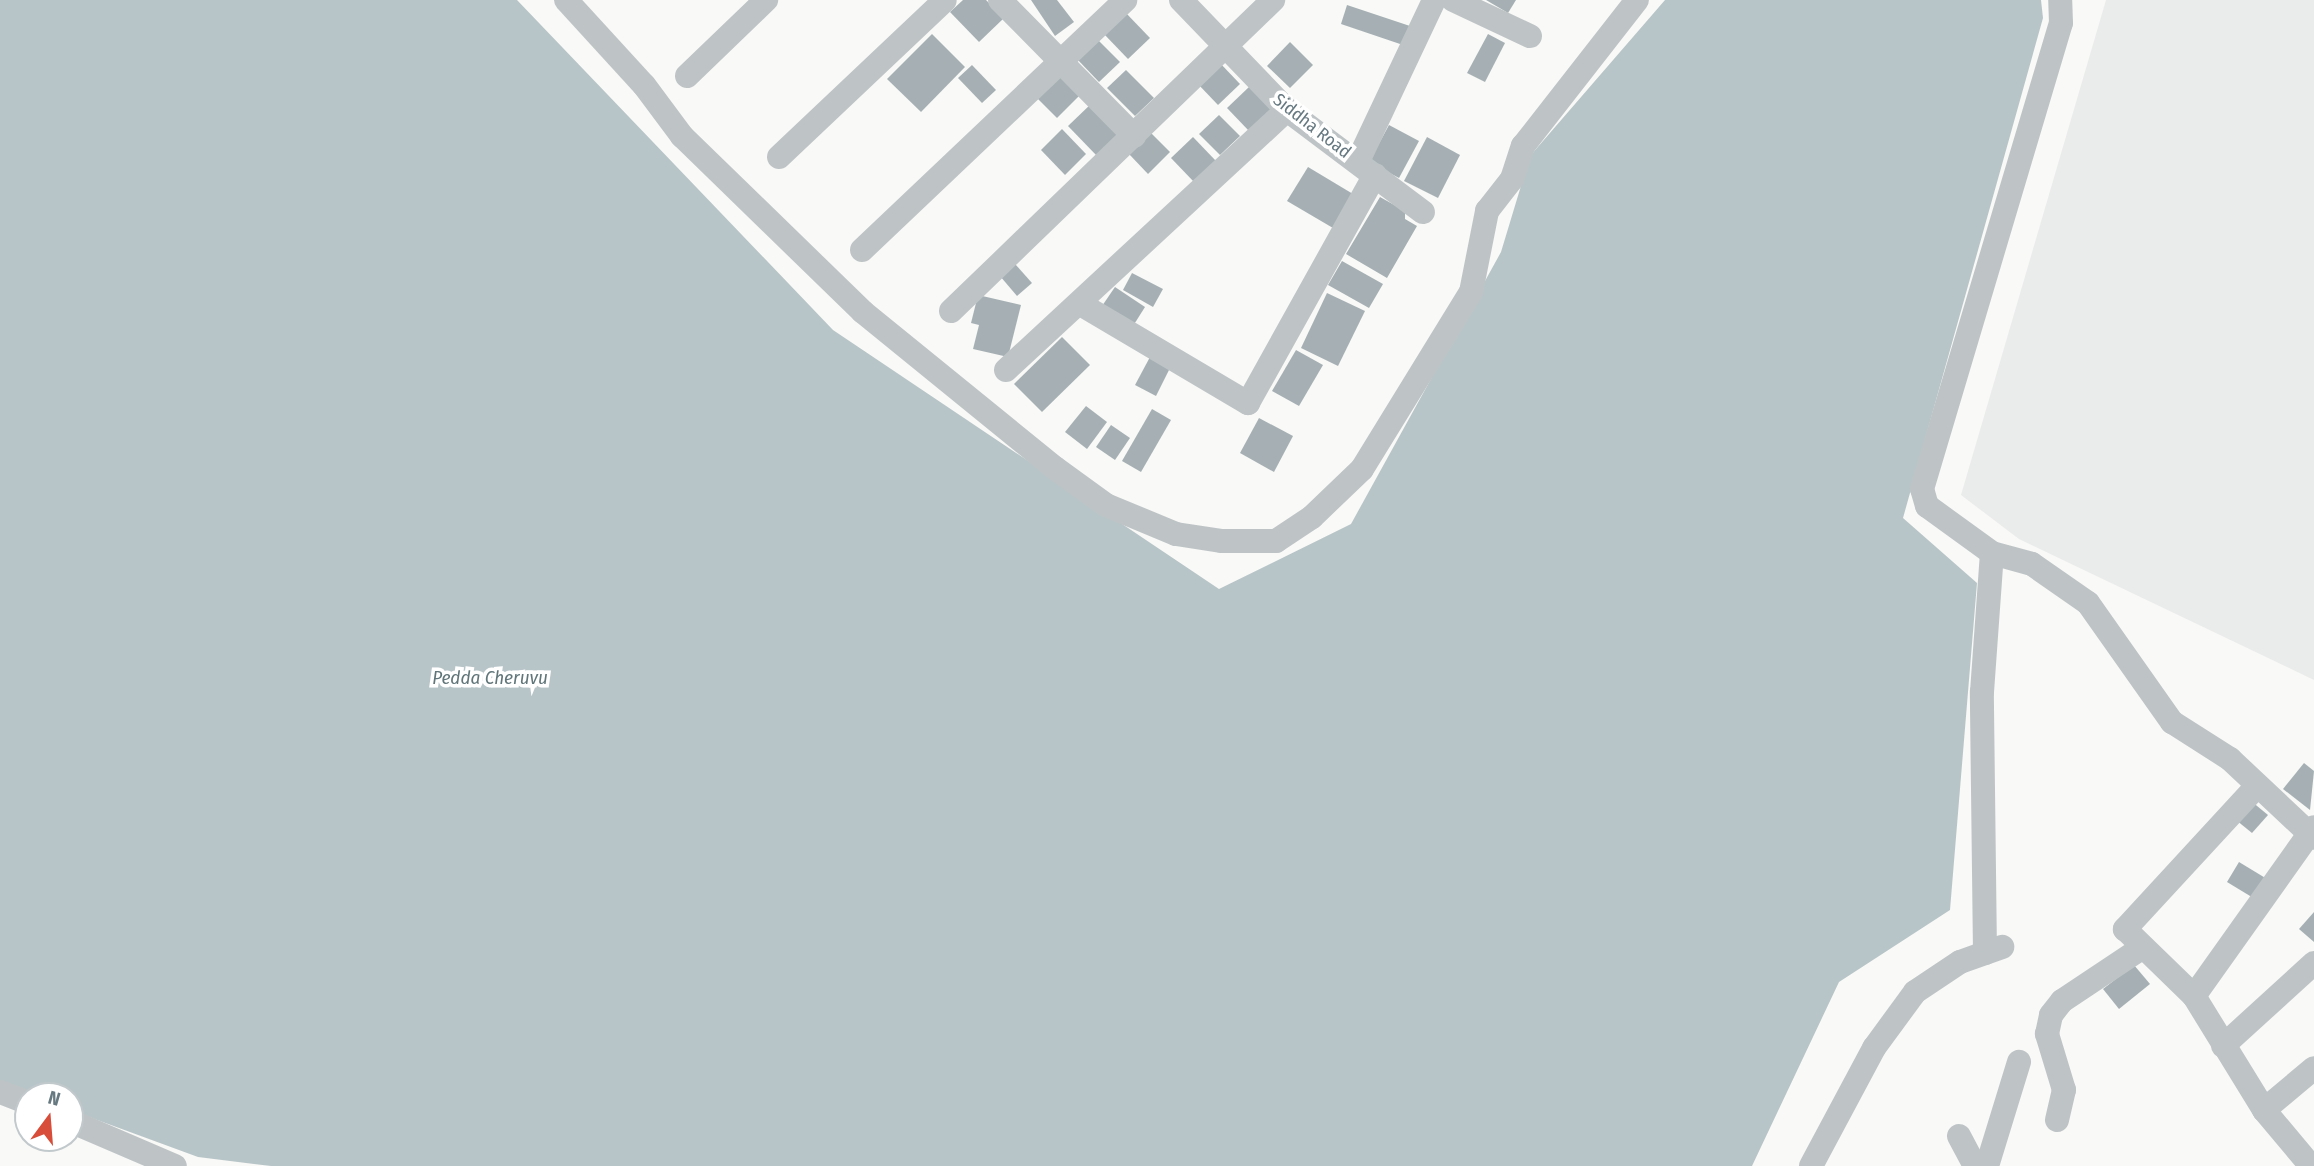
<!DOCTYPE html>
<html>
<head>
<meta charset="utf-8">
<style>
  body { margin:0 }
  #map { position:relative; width:2314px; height:1166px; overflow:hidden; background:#f9f9f7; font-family:"Fira Sans Condensed",sans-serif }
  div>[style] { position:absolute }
  .built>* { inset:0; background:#eaebeb }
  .water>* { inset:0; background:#b8c5c8 }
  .building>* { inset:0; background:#a6b0b4 }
  .minor>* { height:24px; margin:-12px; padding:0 12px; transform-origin:12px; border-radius:12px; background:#bec4c6 }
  span { translate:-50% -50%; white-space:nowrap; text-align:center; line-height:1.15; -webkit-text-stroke:7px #fff; paint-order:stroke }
  .street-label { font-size:18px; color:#667880 }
  .water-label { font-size:19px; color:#61767a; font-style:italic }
  .north { position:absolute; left:14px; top:1082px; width:70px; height:70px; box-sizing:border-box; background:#fff; border:2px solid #c2c9cc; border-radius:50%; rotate:16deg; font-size:19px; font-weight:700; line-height:28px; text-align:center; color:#667880 }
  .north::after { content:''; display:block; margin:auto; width:24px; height:32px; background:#d84d39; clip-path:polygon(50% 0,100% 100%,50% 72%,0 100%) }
</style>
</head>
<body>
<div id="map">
  <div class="built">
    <i style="clip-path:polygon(2106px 0,2314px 0,2314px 680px,2019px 539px,1961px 495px)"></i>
  </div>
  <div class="water">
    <i style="clip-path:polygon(0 0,517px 0,833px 330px,1219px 589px,1351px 524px,1501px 252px,1530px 156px,1665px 0,2041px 0,2043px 18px,1903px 518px,1977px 583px,1950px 910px,1839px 982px,1752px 1166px,271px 1166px,198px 1157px,70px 1110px,70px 1096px,32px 1096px,0 1084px)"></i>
  </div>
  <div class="building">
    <i style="clip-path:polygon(963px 0,986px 0,1004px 18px,979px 42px,950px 12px)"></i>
    <i style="clip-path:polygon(1031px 0,1057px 0,1074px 22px,1055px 36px)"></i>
    <i style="clip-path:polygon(1486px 0,1516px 0,1508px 13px)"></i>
    <i style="clip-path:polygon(1347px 5px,1410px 26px,1403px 45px,1341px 24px)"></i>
    <i style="clip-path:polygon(1125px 12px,1150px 38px,1128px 59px,1103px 33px)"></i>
    <i style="clip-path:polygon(932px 34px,965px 67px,921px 112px,887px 79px)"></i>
    <i style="clip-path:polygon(1488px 34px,1505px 43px,1485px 82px,1467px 73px)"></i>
    <i style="clip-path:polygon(1098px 40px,1120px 62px,1099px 82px,1077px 59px)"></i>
    <i style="clip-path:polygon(1290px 42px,1313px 65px,1290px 88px,1267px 66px)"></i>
    <i style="clip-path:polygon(1219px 62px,1240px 84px,1218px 105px,1197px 83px)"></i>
    <i style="clip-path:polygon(972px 65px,996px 90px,982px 103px,958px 78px)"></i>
    <i style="clip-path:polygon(1126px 70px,1154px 98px,1135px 116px,1107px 88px)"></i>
    <i style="clip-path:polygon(1059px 76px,1079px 96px,1057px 118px,1037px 98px)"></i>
    <i style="clip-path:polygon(1249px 87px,1272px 110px,1249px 131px,1227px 108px)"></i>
    <i style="clip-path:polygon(1093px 102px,1122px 132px,1097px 156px,1068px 126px)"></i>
    <i style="clip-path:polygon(1219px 115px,1240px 136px,1220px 155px,1199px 134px)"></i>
    <i style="clip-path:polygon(1389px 125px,1419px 141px,1399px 178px,1369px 162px)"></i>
    <i style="clip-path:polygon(1062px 129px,1086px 154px,1065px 175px,1041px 150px)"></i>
    <i style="clip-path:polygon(1151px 133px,1170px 152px,1148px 174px,1129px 154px)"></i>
    <i style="clip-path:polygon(1193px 137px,1216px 161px,1194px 182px,1171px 158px)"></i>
    <i style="clip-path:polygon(1427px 137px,1460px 155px,1438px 198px,1404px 181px)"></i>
    <i style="clip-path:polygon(1308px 167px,1353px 194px,1333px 228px,1287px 201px)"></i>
    <i style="clip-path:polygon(1380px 197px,1405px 211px,1405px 219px,1417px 226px,1387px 278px,1346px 254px)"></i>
    <i style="clip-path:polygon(1342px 261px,1383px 284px,1369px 308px,1328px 285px)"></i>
    <i style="clip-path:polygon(1015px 264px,1032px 283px,1017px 296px,1000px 276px)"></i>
    <i style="clip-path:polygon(1132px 273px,1163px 289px,1153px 307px,1123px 290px)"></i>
    <i style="clip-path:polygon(1115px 287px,1145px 307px,1133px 326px,1102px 306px)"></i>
    <i style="clip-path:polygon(1327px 293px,1365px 311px,1338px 366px,1301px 348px)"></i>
    <i style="clip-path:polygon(978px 295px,1021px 305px,1008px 357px,973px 349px,979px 325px,971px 323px)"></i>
    <i style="clip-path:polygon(1062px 337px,1090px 365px,1042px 412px,1014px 384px)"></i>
    <i style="clip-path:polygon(1296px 350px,1323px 365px,1299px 406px,1272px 391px)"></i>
    <i style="clip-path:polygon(1150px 357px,1170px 368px,1156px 396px,1135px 385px)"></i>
    <i style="clip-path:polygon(1086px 406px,1107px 422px,1087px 449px,1065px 432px)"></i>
    <i style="clip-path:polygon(1152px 409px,1171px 420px,1141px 472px,1122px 461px)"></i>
    <i style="clip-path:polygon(1259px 418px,1293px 436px,1274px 472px,1240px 453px)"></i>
    <i style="clip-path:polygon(1111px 425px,1130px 438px,1115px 460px,1096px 447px)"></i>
    <i style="clip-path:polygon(2304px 763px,2314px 771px,2310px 810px,2283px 789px)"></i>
    <i style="clip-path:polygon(2251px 801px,2268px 815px,2252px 833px,2236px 820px)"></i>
    <i style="clip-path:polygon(2239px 862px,2267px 879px,2255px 899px,2227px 882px)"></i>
    <i style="clip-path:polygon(2314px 912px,2314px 942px,2299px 929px)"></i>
    <i style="clip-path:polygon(2134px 965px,2150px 984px,2119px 1009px,2103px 989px)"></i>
  </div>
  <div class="minor">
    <i style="left:566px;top:0;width:115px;rotate:47.5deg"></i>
    <i style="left:644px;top:85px;width:64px;rotate:53.3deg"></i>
    <i style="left:682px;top:136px;width:252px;rotate:44.2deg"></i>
    <i style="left:863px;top:312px;width:247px;rotate:39.1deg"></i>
    <i style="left:1055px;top:468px;width:63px;rotate:36deg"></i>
    <i style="left:1106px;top:505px;width:76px;rotate:22.5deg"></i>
    <i style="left:1176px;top:534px;width:47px;rotate:8.7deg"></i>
    <i style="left:1222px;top:541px;width:54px"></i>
    <i style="left:1276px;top:541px;width:43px;rotate:-33.7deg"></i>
    <i style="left:1312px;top:517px;width:69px;rotate:-43.8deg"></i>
    <i style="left:1362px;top:469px;width:208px;rotate:-58.4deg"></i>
    <i style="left:1471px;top:292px;width:83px;rotate:-78.8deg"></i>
    <i style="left:1487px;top:211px;width:41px;rotate:-52deg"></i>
    <i style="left:1512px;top:179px;width:35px;rotate:-72deg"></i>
    <i style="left:1523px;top:146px;width:185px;rotate:-52deg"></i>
    <i style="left:1000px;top:0;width:191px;rotate:45.4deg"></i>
    <i style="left:1181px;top:0;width:153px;rotate:46.1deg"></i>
    <i style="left:1287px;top:110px;width:170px;rotate:36.9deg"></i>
    <i style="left:1453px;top:0;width:85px;rotate:25.1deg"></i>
    <i style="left:687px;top:76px;width:110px;rotate:-43.9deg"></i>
    <i style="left:779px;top:157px;width:228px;rotate:-43.4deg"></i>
    <i style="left:1358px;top:161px;width:178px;rotate:-64.7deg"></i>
    <i style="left:862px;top:250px;width:363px;rotate:-43.5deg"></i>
    <i style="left:1082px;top:305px;width:193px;rotate:30.6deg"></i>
    <i style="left:1248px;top:403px;width:261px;rotate:-60.9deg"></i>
    <i style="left:951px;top:311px;width:448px;rotate:-44deg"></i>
    <i style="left:1006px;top:370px;width:383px;rotate:-42.8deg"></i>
    <i style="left:1992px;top:553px;width:41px;rotate:15.4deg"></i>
    <i style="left:2032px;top:564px;width:68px;rotate:34.9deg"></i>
    <i style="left:2088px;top:603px;width:146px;rotate:54.8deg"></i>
    <i style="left:2172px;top:722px;width:69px;rotate:32.5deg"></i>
    <i style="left:2230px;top:759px;width:115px;rotate:43.2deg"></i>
    <i style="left:2257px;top:786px;width:195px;rotate:132.7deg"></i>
    <i style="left:2125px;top:929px;width:96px;rotate:44.2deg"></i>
    <i style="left:2194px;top:996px;width:134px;rotate:58.4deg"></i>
    <i style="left:2264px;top:1110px;width:73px;rotate:50deg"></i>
    <i style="left:1985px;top:953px;width:261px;rotate:-90.7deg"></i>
    <i style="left:1982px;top:692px;width:139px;rotate:-85.9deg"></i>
    <i style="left:1992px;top:553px;width:80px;rotate:-144.1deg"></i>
    <i style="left:1927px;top:506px;width:18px;rotate:-106deg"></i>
    <i style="left:1922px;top:489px;width:486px;rotate:-73.4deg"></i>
    <i style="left:2061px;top:23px;width:23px;rotate:-92deg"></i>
    <i style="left:2194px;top:996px;width:207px;rotate:-54.6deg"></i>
    <i style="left:2223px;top:1046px;width:123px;rotate:-42.4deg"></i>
    <i style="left:0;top:1092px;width:30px;rotate:21deg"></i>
    <i style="left:2264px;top:1110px;width:65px;rotate:-40deg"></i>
    <i style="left:2057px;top:1120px;width:31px;rotate:-77deg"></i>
    <i style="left:2064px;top:1090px;width:59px;rotate:-106.9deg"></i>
    <i style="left:2047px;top:1034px;width:19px;rotate:-78deg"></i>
    <i style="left:2051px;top:1015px;width:18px;rotate:-52deg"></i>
    <i style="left:2062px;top:1001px;width:97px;rotate:-33.7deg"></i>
    <i style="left:70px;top:1121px;width:114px;rotate:23.2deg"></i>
    <i style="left:1959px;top:1136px;width:34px;rotate:62deg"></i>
    <i style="left:1811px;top:1166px;width:134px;rotate:-61.9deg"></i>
    <i style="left:1874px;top:1048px;width:69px;rotate:-53.8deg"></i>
    <i style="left:1915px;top:992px;width:54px;rotate:-33.7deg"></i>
    <i style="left:1960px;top:962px;width:45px;rotate:-19.7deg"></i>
    <i style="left:1987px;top:1166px;width:109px;rotate:-72.9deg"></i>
  </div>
  <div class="street-label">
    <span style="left:1312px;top:126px;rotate:38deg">Siddha Road</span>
  </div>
  <div class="water-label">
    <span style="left:490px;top:678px">Pedda Cheruvu</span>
  </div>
  <div class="north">N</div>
</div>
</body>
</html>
